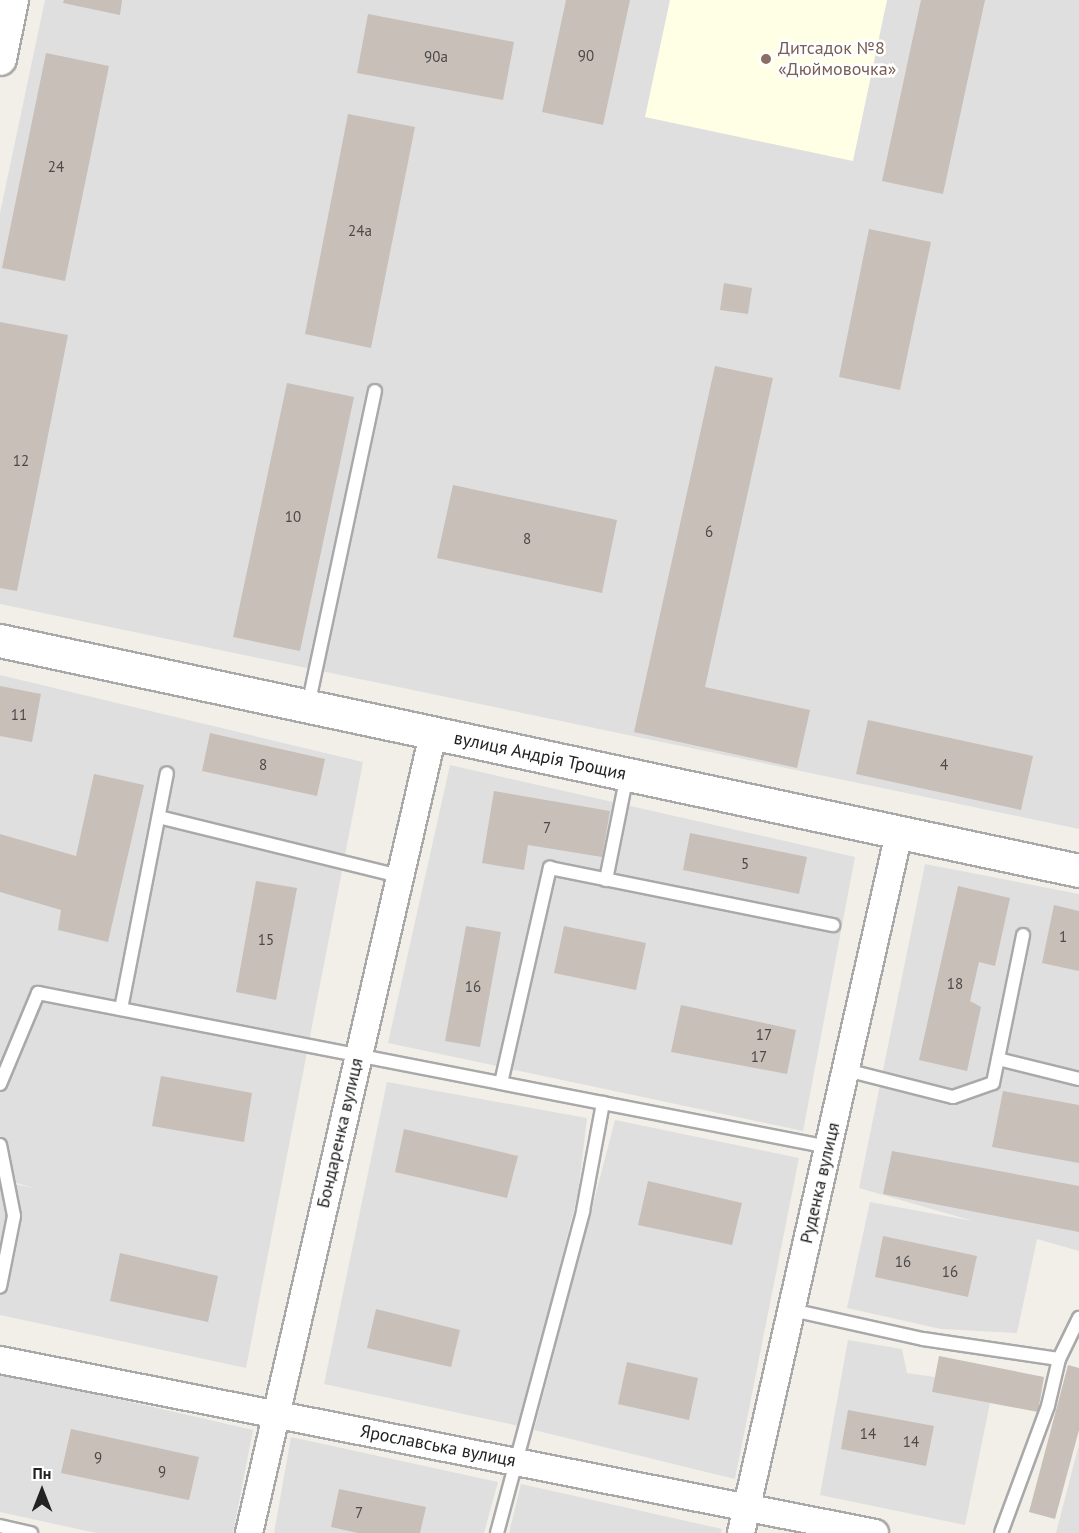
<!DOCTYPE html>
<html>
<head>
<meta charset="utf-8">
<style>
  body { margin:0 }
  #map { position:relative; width:1079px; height:1533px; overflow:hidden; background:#f2efe9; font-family:"PT Sans",sans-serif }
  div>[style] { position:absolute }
  .residential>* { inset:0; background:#e0dfdf }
  .education>* { inset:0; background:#ffffe5 }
  .building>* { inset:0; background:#c7bfb8 }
  .roads { filter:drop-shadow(2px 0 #a9a9a9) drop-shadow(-2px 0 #a9a9a9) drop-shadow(0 2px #a9a9a9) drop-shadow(0 -2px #a9a9a9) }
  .service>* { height:12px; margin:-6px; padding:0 6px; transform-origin:6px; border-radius:6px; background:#fff }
  .minor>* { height:26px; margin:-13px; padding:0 13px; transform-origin:13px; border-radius:13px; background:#fff }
  .tertiary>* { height:32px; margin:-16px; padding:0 16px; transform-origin:16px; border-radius:16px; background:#fff }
  .dots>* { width:16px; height:16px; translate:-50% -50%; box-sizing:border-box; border:3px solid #fff; border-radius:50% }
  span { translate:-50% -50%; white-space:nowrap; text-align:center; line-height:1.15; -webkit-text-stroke:5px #fff; paint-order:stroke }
  .number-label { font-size:15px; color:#4b4948 }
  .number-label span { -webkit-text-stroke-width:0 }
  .education-label { font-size:18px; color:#785e54 }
  .left { translate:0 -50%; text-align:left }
  .street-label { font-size:18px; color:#222 }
  .north { position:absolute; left:12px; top:1461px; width:60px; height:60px; -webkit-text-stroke:4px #fff; paint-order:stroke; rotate:0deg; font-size:16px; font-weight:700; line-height:24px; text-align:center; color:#222 }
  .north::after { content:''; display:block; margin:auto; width:21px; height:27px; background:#222; clip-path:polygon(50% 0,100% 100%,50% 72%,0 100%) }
</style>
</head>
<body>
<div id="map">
  <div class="residential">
    <i style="clip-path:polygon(45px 0,1079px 0,1079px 829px,0 604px,0 213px)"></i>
    <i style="clip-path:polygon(0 675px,363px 762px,246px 1368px,0 1315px,0 1181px,34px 1188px,0 1178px)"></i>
    <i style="clip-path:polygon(450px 765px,855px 857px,803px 1131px,388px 1043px)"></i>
    <i style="clip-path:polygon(925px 864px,1079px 894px,1079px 1251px,1037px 1239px,1017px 1333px,941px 1329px,847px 1308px,870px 1202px,973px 1221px,859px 1188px)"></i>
    <i style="clip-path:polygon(387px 1082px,587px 1118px,578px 1194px,519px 1426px,324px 1384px)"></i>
    <i style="clip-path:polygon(615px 1120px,799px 1158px,735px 1479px,534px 1430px)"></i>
    <i style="clip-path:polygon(848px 1340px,902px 1349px,907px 1373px,935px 1377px,932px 1392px,990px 1403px,965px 1525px,820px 1495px)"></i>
    <i style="clip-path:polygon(0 1372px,253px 1430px,233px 1533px,96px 1533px,0 1512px)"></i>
    <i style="clip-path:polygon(291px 1437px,498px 1482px,484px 1533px,274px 1533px)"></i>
    <i style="clip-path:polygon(1079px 1444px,1079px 1533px,1056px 1533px)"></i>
    <i style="clip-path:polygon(521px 1484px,722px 1529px,721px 1533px,509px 1533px)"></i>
  </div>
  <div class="education">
    <i style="clip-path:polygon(670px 0,887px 0,853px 161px,645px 117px)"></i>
  </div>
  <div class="building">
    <i style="clip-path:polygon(64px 0,122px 0,120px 15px,63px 3px)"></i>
    <i style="clip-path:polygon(566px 0,630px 0,603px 125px,542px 112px)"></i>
    <i style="clip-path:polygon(921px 0,985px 0,943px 194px,882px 181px)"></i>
    <i style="clip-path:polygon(368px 14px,514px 42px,503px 100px,357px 73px)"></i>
    <i style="clip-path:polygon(46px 53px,109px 66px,65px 281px,2px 268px)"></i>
    <i style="clip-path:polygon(348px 114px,415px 127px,371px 348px,305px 334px)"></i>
    <i style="clip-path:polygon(869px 229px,931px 242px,900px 390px,839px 377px)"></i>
    <i style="clip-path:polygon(724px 283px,752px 288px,748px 314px,720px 310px)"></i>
    <i style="clip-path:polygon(0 322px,68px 335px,17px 591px,0 588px)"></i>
    <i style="clip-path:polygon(715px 366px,773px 378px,705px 687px,810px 710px,797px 768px,634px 732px)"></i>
    <i style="clip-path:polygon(287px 383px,354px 397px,300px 651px,233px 637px)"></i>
    <i style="clip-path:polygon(453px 485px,617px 520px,602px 593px,437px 558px)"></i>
    <i style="clip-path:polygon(0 686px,41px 694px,32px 742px,0 736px)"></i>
    <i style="clip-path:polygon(868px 720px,1033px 756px,1021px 810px,856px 774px)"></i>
    <i style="clip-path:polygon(210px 733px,325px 759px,317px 796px,202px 771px)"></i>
    <i style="clip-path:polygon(94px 774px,144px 785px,108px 942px,58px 930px,61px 910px,0 892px,0 834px,76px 856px)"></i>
    <i style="clip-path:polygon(494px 791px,610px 811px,602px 857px,528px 845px,524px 870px,482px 863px)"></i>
    <i style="clip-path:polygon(690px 833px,807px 857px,799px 894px,683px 870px)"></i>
    <i style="clip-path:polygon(256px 881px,297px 888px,276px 1000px,236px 992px)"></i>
    <i style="clip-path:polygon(958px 886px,1010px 898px,995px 966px,979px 962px,970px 1001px,981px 1007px,967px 1071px,919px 1060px)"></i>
    <i style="clip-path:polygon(1054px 905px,1079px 911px,1079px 971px,1042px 963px)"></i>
    <i style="clip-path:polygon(466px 926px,501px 932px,480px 1047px,445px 1041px)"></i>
    <i style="clip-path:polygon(564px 926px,646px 943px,636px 990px,554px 973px)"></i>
    <i style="clip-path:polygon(681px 1005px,796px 1030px,787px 1074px,671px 1052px)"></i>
    <i style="clip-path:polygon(161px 1076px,252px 1093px,244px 1142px,152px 1126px)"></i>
    <i style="clip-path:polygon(1003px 1091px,1079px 1105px,1079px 1163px,992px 1147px)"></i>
    <i style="clip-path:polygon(404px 1129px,518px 1156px,507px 1198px,395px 1172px)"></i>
    <i style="clip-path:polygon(892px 1151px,1079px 1186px,1079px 1232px,883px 1194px)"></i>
    <i style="clip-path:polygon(648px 1181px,742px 1203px,732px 1245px,638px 1225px)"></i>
    <i style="clip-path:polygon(883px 1236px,977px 1256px,968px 1297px,875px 1277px)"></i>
    <i style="clip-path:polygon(120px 1253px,218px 1276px,208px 1322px,110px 1301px)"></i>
    <i style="clip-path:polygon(376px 1309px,460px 1330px,451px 1367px,367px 1348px)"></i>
    <i style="clip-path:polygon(939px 1356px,1044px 1377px,1038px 1412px,932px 1392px)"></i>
    <i style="clip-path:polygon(627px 1362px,698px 1378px,689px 1420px,618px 1404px)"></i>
    <i style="clip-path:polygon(1068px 1365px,1079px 1368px,1079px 1430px,1055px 1519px,1029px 1512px)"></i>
    <i style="clip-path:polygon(848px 1410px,934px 1426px,926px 1466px,841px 1449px)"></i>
    <i style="clip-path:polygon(71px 1429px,199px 1457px,189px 1500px,61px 1473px)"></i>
    <i style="clip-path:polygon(339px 1489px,426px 1507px,420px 1533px,358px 1533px,331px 1527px)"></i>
  </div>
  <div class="roads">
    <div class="service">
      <i style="left:308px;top:706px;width:322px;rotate:-78deg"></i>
      <i style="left:159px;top:817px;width:248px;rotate:13.8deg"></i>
      <i style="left:606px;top:880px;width:107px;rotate:-78.7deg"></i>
      <i style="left:121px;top:1009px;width:240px;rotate:-79deg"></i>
      <i style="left:998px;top:1059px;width:83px;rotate:13.9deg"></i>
      <i style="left:846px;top:1070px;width:110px;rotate:14.2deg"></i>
      <i style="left:953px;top:1097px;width:42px;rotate:-19.3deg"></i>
      <i style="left:993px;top:1083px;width:151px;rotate:-78.5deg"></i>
      <i style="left:501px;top:1083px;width:221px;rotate:-77.2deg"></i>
      <i style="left:550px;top:868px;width:289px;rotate:11.4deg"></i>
      <i style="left:0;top:1084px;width:99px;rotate:-67.3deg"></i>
      <i style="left:38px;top:993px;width:806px;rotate:11.02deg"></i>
      <i style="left:0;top:1145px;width:72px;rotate:78.8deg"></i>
      <i style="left:14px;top:1216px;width:72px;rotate:101.2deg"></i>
      <i style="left:792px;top:1310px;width:134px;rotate:12.5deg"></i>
      <i style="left:923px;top:1339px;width:137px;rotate:8.4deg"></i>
      <i style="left:1059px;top:1359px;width:48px;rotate:103.2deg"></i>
      <i style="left:1048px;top:1406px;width:135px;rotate:110.3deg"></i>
      <i style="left:1059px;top:1359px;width:46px;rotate:-64deg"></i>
      <i style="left:0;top:1526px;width:32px;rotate:13deg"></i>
      <i style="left:497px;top:1533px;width:333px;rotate:-75deg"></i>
      <i style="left:583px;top:1211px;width:110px;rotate:-79.5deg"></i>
    </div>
    <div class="minor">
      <i style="left:0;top:1360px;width:892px;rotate:11.18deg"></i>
      <i style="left:249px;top:1533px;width:820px;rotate:-77.03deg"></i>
      <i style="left:741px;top:1533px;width:718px;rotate:-77.28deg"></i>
    </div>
    <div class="tertiary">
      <i style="left:0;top:59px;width:60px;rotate:-78.5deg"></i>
      <i style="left:0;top:641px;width:1103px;rotate:12.03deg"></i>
    </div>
  </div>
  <div class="dots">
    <i style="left:766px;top:59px;background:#8d6e63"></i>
  </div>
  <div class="number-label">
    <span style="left:586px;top:56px">90</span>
    <span style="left:436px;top:57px">90а</span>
    <span style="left:56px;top:167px">24</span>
    <span style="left:360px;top:231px">24а</span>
    <span style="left:21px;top:461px">12</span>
    <span style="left:293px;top:517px">10</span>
    <span style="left:709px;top:532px">6</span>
    <span style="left:527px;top:539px">8</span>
    <span style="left:19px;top:715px">11</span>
    <span style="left:263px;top:765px">8</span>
    <span style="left:944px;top:765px">4</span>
    <span style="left:547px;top:828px">7</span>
    <span style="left:745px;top:864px">5</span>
    <span style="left:1063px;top:937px">1</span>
    <span style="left:266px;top:940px">15</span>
    <span style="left:955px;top:984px">18</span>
    <span style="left:473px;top:987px">16</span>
    <span style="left:764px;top:1035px">17</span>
    <span style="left:759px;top:1057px">17</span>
    <span style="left:903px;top:1262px">16</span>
    <span style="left:950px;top:1272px">16</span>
    <span style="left:868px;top:1434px">14</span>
    <span style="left:911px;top:1442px">14</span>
    <span style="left:98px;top:1458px">9</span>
    <span style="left:162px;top:1472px">9</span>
    <span style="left:359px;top:1513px">7</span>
  </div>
  <div class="education-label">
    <span class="left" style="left:778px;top:59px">Дитсадок №8<br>«Дюймовочка»</span>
  </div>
  <div class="street-label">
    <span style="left:540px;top:756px;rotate:12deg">вулиця Андрія Трощия</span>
    <span style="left:340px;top:1133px;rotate:-77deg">Бондаренка вулиця</span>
    <span style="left:820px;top:1183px;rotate:-77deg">Руденка вулиця</span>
    <span style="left:438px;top:1446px;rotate:11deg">Ярославська вулиця</span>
  </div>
  <div class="north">Пн</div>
</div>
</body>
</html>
